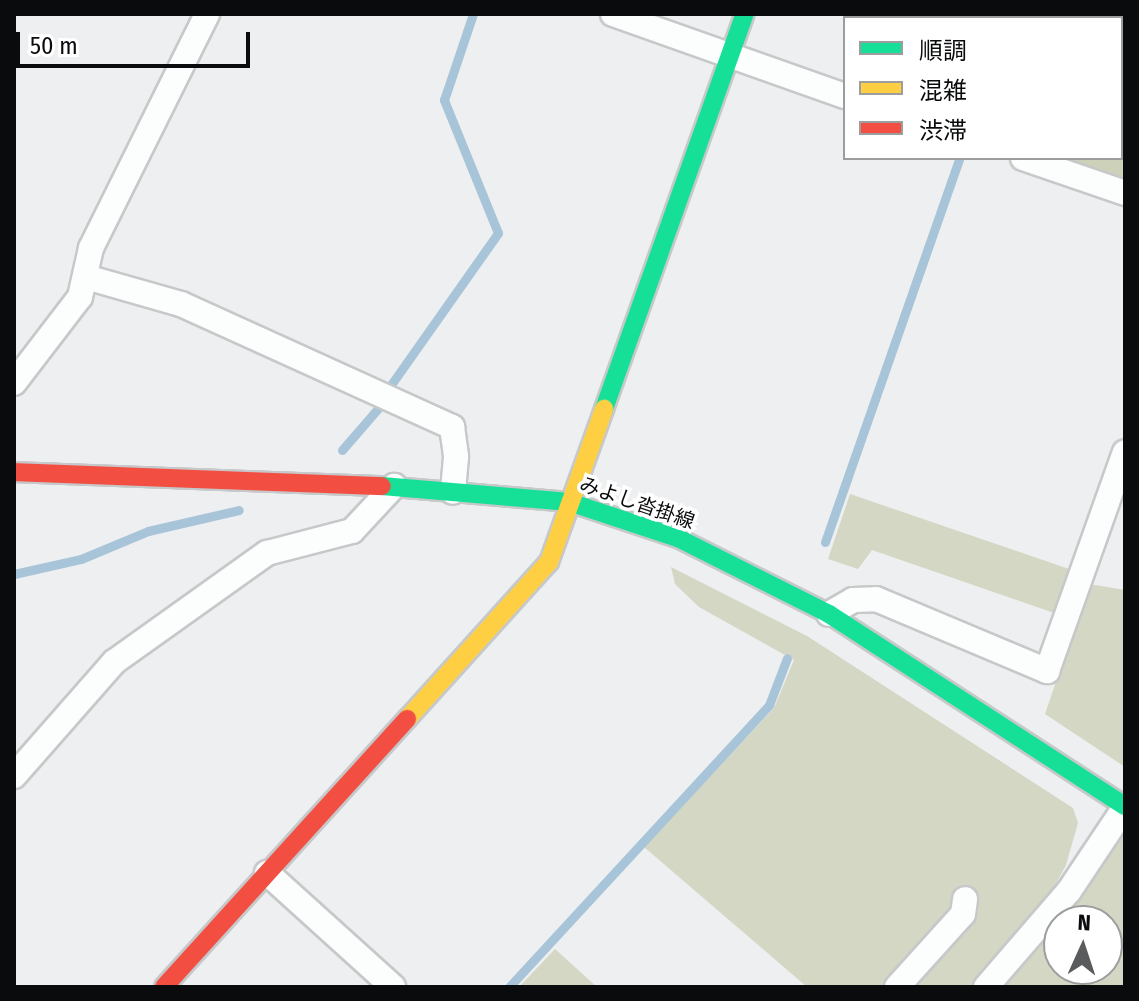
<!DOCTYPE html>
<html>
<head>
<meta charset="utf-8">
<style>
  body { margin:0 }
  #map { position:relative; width:1139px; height:1001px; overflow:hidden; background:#edeff1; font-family:"Fira Sans Condensed","Noto Sans JP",sans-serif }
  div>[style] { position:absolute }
  .green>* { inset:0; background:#d4d7c4 }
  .forest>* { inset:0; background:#ced1ba }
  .stream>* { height:9px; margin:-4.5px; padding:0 4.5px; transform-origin:4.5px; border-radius:4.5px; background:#a8c4d8 }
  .roads { filter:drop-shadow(2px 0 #c6c8c9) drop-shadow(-2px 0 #c6c8c9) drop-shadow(0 2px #c6c8c9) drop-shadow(0 -2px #c6c8c9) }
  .street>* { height:24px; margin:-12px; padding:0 12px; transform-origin:12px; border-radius:12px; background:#fcfdfd }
  .fast>* { height:18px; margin:-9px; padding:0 9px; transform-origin:9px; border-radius:9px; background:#16e098 }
  .slow>* { height:18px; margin:-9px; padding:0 9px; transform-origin:9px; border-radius:9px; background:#ffcf43 }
  .jam>* { height:18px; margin:-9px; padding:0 9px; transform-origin:9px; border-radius:9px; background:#f24e42 }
  span { translate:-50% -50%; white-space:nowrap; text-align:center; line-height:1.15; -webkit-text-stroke:7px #fff; paint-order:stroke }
  .street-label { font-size:20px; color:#0a0b0d }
  .frame { position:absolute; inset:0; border:16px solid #0a0b0d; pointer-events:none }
  .legend { position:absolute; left:843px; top:16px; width:280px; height:144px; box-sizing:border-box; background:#fff; border:2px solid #9d9d9e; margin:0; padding:10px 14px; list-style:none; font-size:24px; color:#0a0b0d }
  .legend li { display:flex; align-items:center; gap:16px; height:40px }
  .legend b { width:40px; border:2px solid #9d9d9e }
  .north { position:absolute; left:1043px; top:905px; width:80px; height:80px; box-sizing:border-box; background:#fff; border:2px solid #9d9d9e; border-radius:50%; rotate:3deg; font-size:22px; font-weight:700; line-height:32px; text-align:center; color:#0a0b0d }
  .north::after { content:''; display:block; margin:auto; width:28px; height:36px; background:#595b5d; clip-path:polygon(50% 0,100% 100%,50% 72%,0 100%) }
  .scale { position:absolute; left:16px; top:32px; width:234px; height:36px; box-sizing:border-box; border:4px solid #0a0b0d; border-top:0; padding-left:10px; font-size:24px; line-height:28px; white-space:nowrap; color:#0a0b0d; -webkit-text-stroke:6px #fff; paint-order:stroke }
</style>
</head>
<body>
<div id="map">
  <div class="green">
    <i style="clip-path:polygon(850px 494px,1072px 570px,1057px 614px,872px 550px,858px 569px,828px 559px)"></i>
    <i style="clip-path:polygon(671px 567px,807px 636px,1073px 808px,1078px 823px,1066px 865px,1040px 914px,972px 987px,905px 987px,955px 912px,883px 987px,807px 987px,644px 847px,774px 708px,794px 660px,699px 607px,675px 584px)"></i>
    <i style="clip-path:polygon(1089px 584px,1125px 590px,1125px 767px,1045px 714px)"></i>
    <i style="clip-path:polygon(evenodd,1118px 833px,1125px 838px,1125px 987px,996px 987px,1118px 833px,1059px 921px,1107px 921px,1107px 969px,1059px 969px,1059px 921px)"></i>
    <i style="clip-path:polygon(555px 949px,597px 987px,519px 987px)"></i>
  </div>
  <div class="forest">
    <i style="clip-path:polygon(1020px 14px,1098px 14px,1019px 18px)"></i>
    <i style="clip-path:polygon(1118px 14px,1125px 14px,1125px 180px,1067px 158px,1121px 158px)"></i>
  </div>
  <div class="stream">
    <i style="left:1009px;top:18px;width:4px;rotate:-76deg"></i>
    <i style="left:388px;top:389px;width:191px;rotate:-54.8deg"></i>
    <i style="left:498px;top:233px;width:144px;rotate:-112.1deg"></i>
    <i style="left:444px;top:100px;width:91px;rotate:-71.4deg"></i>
    <i style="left:342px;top:450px;width:60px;rotate:-49.1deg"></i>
    <i style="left:825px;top:542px;width:406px;rotate:-70.7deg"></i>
    <i style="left:14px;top:574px;width:69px;rotate:-12.6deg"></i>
    <i style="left:81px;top:559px;width:73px;rotate:-22.7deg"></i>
    <i style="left:148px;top:531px;width:93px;rotate:-13deg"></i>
    <i style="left:509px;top:987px;width:384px;rotate:-47.3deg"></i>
    <i style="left:769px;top:705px;width:50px;rotate:-69deg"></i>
  </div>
  <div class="roads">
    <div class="street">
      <i style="left:613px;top:14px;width:246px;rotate:19.5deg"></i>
      <i style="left:1023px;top:158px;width:108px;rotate:18.9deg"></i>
      <i style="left:86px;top:277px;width:99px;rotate:15.9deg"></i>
      <i style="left:181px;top:304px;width:298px;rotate:24.4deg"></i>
      <i style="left:452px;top:427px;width:30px;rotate:82deg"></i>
      <i style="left:456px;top:457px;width:35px;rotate:95deg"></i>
      <i style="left:14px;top:383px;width:108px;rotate:-52.5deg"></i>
      <i style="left:80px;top:297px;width:50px;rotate:-77.3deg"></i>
      <i style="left:91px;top:248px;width:261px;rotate:-63.6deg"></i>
      <i style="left:829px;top:614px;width:28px;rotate:-30deg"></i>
      <i style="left:853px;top:600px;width:23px;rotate:-2deg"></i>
      <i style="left:876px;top:599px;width:186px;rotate:22.8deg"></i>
      <i style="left:1047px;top:671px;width:232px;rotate:-70.4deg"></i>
      <i style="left:14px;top:776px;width:152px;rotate:-48.7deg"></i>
      <i style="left:114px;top:662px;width:188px;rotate:-35.5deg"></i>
      <i style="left:267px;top:553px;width:88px;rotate:-14.5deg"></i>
      <i style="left:352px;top:531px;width:62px;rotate:-47deg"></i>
      <i style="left:267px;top:873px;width:170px;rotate:42.1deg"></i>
      <i style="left:897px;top:987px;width:98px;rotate:-47.9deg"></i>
      <i style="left:963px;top:914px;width:15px;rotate:-82deg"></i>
      <i style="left:986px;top:987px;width:127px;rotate:-49.2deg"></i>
      <i style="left:1069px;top:891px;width:101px;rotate:-56.3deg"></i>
    </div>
    <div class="fast">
      <i style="left:604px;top:409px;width:419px;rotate:-70.4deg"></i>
      <i style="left:382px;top:486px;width:188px;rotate:4.9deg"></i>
      <i style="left:569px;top:502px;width:115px;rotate:18.3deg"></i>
      <i style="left:678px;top:538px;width:169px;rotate:26.7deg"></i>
      <i style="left:829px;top:614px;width:353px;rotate:33deg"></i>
    </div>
    <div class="slow">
      <i style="left:407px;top:719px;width:212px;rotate:-47.9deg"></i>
      <i style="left:549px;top:562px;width:163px;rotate:-70.2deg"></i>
    </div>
    <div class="jam">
      <i style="left:14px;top:472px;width:368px;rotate:2.2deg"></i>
      <i style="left:164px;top:987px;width:362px;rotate:-47.8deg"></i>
    </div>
  </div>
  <div class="street-label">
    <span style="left:637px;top:503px;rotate:19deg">みよし沓掛線</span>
  </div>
  <div class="frame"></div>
  <ul class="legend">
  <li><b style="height:10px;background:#16e098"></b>順調</li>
  <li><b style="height:10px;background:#ffcf43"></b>混雑</li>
  <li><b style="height:10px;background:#f24e42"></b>渋滞</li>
  </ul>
  <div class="north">N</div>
  <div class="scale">50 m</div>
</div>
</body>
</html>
